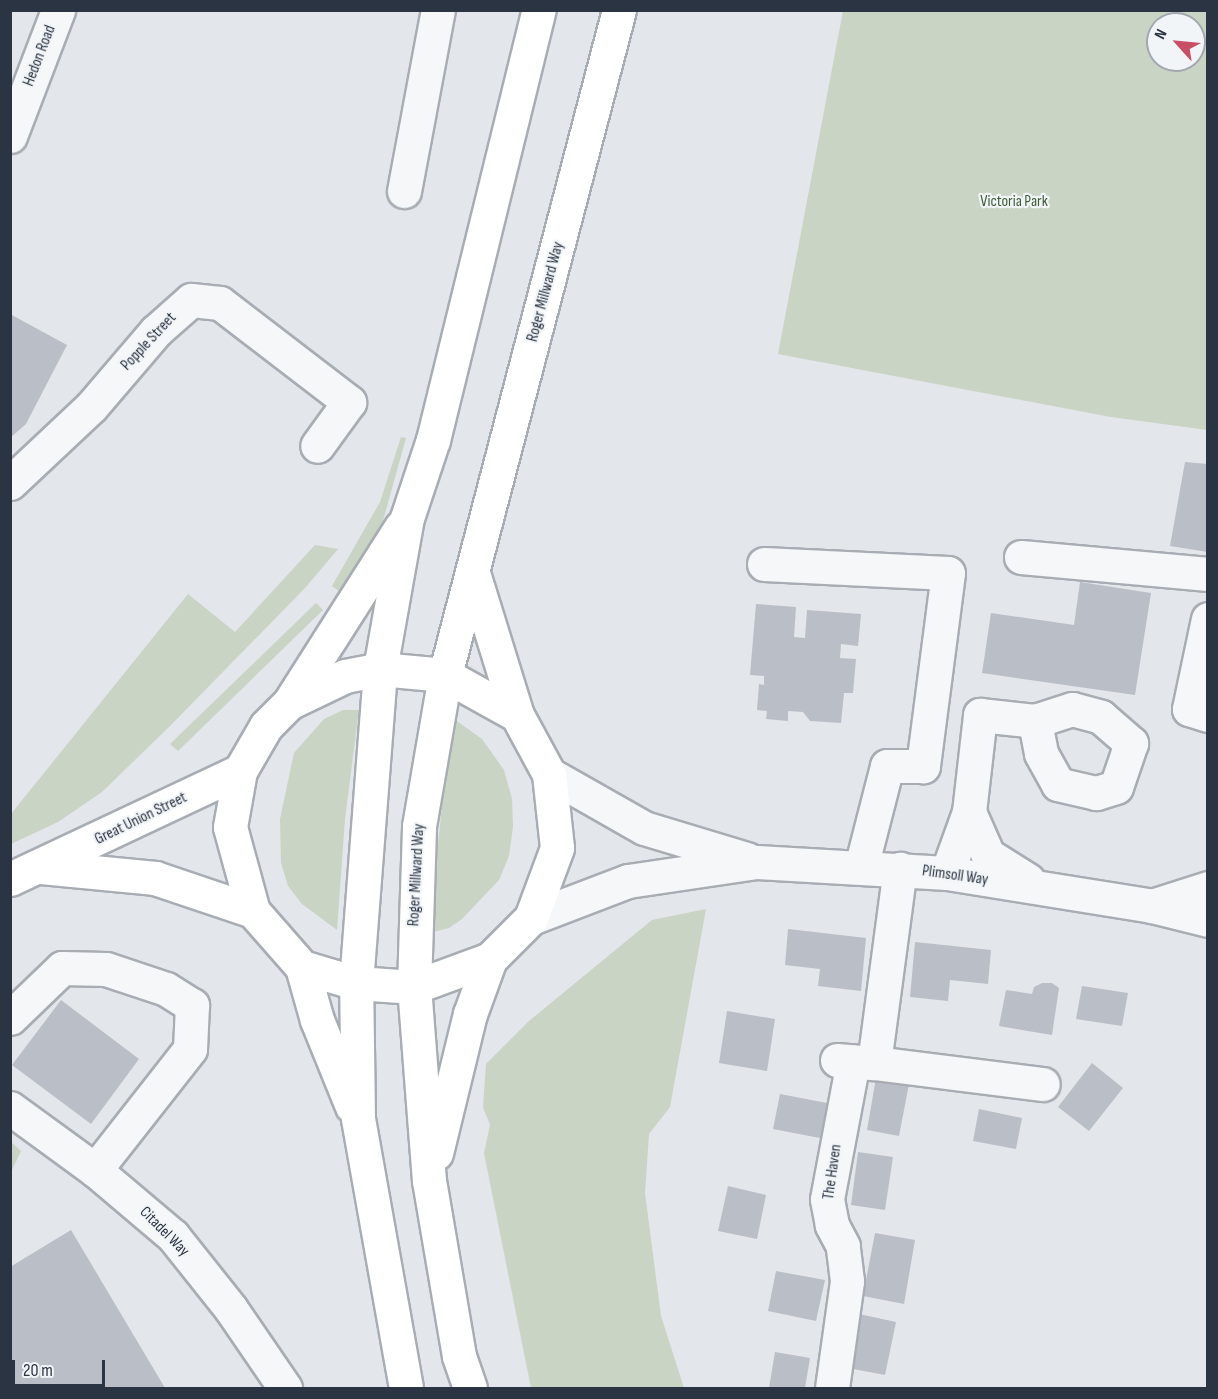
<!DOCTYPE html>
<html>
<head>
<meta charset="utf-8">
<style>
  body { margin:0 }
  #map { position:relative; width:1218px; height:1399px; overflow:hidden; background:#e3e6ea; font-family:"Sofia Sans Condensed",sans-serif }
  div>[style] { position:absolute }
  .green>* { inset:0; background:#c9d4c4 }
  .building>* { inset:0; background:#babfc7 }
  .roads { filter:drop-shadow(2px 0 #a8adb4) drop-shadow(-2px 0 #a8adb4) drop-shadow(0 2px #a8adb4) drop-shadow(0 -2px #a8adb4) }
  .minor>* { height:33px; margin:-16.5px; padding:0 16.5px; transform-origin:16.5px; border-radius:16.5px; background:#f5f7f9 }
  .major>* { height:33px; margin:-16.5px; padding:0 16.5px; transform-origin:16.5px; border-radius:16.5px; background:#fff }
  .highway>* { height:33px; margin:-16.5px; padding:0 16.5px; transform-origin:16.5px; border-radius:16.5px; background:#fff }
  span { translate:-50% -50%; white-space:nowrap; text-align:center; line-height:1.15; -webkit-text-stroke:4.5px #f2f5f8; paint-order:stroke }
  .street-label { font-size:16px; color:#2b3442 }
  .park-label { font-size:16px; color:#415d39 }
  .frame { position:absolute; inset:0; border:12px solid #2b3442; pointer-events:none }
  .north { position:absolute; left:1146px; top:12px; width:60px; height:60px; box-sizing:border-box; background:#f2f5f8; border:2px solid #a2a8af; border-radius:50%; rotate:297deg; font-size:16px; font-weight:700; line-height:24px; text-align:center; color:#2b3442 }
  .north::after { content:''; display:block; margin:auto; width:21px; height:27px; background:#c84f66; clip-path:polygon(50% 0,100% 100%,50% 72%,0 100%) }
  .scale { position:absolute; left:12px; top:1360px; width:93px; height:27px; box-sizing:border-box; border:3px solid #2b3442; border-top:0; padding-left:8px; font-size:18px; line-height:21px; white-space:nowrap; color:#2b3442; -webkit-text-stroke:4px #f2f5f8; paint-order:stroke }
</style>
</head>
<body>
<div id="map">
  <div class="green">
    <i style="clip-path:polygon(evenodd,843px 11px,1207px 11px,1207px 430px,1111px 417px,778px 354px,843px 11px,1158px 24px,1194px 24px,1194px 60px,1158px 60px,1158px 24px)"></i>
    <i style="clip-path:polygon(401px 437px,406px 438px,381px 528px,340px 592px,332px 586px,380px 502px)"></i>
    <i style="clip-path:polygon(315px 545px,338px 549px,306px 587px,171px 725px,102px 792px,58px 822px,11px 844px,11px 814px,188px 594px,235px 632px)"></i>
    <i style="clip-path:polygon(316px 603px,323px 610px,178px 751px,170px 744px)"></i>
    <i style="clip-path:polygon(343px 710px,359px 710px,345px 819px,337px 930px,302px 904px,288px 886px,281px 863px,280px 819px,294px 753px,324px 719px)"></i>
    <i style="clip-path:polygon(451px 717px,482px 739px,504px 770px,512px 799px,513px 827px,509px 856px,499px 880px,462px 919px,449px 928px,429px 933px)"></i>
    <i style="clip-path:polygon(706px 909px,670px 1107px,649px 1134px,645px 1193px,661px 1316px,684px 1388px,531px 1388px,484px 1153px,490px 1125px,483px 1107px,486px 1064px,529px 1021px,652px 920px)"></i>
    <i style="clip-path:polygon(11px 1142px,21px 1151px,11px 1172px)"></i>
  </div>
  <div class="building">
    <i style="clip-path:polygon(10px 314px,67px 345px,26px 424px,10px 438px)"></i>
    <i style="clip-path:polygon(1185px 462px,1208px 464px,1208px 552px,1170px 546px)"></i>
    <i style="clip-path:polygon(1080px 582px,1151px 593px,1135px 695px,982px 673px,991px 613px,1074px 625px)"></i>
    <i style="clip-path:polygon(756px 604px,796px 607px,794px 637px,805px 638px,807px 610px,861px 614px,858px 646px,841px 644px,840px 658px,856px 659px,853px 693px,844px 693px,841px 723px,810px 721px,803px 712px,788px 711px,788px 721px,766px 719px,767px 711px,757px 710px,759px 684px,764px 685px,764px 676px,750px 675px)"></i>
    <i style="clip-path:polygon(788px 929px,866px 938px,861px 991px,818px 986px,820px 969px,785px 965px)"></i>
    <i style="clip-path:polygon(915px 942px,991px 950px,988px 984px,950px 980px,948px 1001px,910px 997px)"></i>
    <i style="clip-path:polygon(1042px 983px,1052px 983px,1059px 988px,1052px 1035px,999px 1026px,1006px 990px,1032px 994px,1034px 987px)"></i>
    <i style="clip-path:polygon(1082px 986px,1128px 993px,1122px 1026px,1076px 1019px)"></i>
    <i style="clip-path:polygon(61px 1000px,139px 1059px,91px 1124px,12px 1065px)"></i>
    <i style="clip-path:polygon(727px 1011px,775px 1019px,767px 1071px,719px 1063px)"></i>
    <i style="clip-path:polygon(1092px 1063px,1123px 1088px,1089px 1131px,1058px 1107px)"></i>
    <i style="clip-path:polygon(876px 1078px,909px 1084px,899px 1136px,867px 1130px)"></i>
    <i style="clip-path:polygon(780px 1094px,832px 1104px,825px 1139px,773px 1129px)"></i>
    <i style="clip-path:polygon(979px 1109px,1022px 1118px,1016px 1149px,973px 1141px)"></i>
    <i style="clip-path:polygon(858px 1152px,893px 1157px,885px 1210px,851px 1205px)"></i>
    <i style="clip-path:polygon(728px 1186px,766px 1195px,757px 1239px,718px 1231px)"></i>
    <i style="clip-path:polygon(71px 1230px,165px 1388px,10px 1388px,10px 1267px)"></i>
    <i style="clip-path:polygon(875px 1233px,915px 1240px,904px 1304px,863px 1296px)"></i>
    <i style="clip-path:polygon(776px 1271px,825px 1280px,816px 1321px,768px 1311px)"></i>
    <i style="clip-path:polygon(859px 1314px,896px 1322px,885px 1375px,848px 1368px)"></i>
    <i style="clip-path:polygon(775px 1352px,810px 1358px,805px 1388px,769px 1388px)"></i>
  </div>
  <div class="roads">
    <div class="minor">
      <i style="left:10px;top:136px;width:135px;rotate:-69.1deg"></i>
      <i style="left:404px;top:191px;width:184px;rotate:-79.4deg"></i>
      <i style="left:10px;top:483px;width:111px;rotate:-43.2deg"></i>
      <i style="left:91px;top:407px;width:100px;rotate:-49.5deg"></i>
      <i style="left:156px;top:331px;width:47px;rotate:-41.5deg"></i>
      <i style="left:191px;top:300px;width:29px;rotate:6deg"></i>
      <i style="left:220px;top:303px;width:163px;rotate:37.5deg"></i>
      <i style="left:349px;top:402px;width:54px;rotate:126deg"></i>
      <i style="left:1021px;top:557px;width:188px;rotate:5.2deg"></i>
      <i style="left:764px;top:564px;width:184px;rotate:2.8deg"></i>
      <i style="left:948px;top:573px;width:195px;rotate:97.4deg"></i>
      <i style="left:923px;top:766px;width:36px;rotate:180deg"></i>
      <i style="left:887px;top:766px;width:104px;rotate:104.4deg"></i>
      <i style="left:1208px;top:619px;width:92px;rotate:101.9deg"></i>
      <i style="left:1189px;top:709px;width:20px;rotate:18deg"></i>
      <i style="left:549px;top:774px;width:109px;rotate:29.6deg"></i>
      <i style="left:644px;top:828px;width:108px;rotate:16.8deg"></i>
      <i style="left:969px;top:812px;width:47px;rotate:66.2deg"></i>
      <i style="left:988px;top:855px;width:47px;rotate:32deg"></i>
      <i style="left:947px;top:873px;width:65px;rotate:-70.2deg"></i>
      <i style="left:969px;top:812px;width:98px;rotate:-83.5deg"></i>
      <i style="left:980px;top:715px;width:55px;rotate:6.2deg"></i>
      <i style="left:1035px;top:721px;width:39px;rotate:-18deg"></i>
      <i style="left:1072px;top:709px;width:30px;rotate:15deg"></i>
      <i style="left:1101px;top:717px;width:40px;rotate:41deg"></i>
      <i style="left:1131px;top:743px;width:46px;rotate:108.8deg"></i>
      <i style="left:1116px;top:787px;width:21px;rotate:163deg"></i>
      <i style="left:1096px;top:793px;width:39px;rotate:-167deg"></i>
      <i style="left:1058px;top:784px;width:35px;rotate:-119deg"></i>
      <i style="left:1041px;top:753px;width:33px;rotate:-101deg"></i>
      <i style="left:1152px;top:906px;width:59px;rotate:-17.8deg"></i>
      <i style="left:531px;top:918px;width:104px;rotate:-20.9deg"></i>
      <i style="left:628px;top:881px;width:130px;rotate:-8.4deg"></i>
      <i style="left:757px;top:862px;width:190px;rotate:3.3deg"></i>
      <i style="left:947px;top:873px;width:208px;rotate:9.1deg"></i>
      <i style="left:1152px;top:906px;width:58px;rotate:14deg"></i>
      <i style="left:10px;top:1018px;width:72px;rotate:-43.9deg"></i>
      <i style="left:62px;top:968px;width:44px;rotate:1.3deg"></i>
      <i style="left:106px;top:969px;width:63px;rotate:18.4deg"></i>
      <i style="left:166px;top:989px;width:31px;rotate:32deg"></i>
      <i style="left:192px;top:1005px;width:44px;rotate:92.6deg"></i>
      <i style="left:190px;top:1049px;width:154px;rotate:128.1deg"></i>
      <i style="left:837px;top:1060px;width:37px;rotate:5deg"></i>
      <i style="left:874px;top:1063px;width:196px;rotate:-82.4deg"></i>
      <i style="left:874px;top:1063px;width:170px;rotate:7.1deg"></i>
      <i style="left:10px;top:1108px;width:105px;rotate:36.1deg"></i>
      <i style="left:95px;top:1170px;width:102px;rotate:40.2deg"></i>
      <i style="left:173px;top:1236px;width:93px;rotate:51.5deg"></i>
      <i style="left:231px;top:1309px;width:96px;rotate:55.6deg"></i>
      <i style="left:832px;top:1388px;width:108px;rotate:-82deg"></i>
      <i style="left:847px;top:1281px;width:35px;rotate:-97deg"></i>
      <i style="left:843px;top:1246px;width:24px;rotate:-118deg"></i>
      <i style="left:832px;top:1225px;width:26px;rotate:-101deg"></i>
      <i style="left:827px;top:1199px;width:140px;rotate:-79.3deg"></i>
    </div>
    <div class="major">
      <i style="left:41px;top:867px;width:115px;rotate:5.5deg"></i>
      <i style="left:155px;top:878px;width:103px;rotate:18.6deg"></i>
      <i style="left:10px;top:879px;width:254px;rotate:-25.2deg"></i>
    </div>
    <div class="highway">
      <i style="left:473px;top:573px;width:149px;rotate:72.8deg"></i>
      <i style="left:517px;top:715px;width:67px;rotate:61.5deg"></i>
      <i style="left:549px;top:774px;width:74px;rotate:83.8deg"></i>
      <i style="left:557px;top:848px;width:75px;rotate:110.4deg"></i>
      <i style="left:531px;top:918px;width:58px;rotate:135deg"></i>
      <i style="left:490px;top:959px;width:81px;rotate:159.8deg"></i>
      <i style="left:414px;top:987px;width:58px;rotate:-176.1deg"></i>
      <i style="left:356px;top:983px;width:56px;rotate:-163.5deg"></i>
      <i style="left:302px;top:967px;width:74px;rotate:-131.2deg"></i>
      <i style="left:253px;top:911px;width:87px;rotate:-105.3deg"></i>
      <i style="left:230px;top:827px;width:57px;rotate:-79.9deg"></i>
      <i style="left:240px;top:771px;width:52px;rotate:-60deg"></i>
      <i style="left:266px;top:726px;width:33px;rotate:-45deg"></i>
      <i style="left:289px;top:703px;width:62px;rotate:-25.7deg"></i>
      <i style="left:345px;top:676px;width:36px;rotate:-11deg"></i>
      <i style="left:380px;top:669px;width:65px;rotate:5.3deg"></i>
      <i style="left:445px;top:675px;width:82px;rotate:29.1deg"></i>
      <i style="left:289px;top:703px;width:209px;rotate:-57.5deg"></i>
      <i style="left:302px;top:967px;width:55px;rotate:74.2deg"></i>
      <i style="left:317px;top:1020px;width:93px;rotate:67.9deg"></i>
      <i style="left:436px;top:1153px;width:143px;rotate:-76.3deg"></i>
      <i style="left:470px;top:1014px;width:59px;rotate:-70deg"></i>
      <i style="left:406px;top:1388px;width:274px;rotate:-100.1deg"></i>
      <i style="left:358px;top:1118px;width:135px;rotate:-90.8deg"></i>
      <i style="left:356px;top:983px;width:315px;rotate:-85.6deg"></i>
      <i style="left:380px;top:669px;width:153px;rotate:-79.9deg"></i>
      <i style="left:407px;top:518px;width:82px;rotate:-71.6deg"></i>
      <i style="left:433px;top:440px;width:443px;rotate:-76.2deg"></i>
      <i style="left:470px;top:1388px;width:34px;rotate:-109deg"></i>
      <i style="left:459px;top:1356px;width:178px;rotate:-99.7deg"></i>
      <i style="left:429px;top:1181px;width:195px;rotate:-94.4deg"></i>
      <i style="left:414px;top:987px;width:161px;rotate:-88.2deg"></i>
      <i style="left:419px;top:826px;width:153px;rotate:-80.2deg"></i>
      <i style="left:445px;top:675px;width:687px;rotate:-75.34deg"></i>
    </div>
  </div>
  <div class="street-label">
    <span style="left:40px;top:56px;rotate:-69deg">Hedon Road</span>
    <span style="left:546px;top:292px;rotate:-75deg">Roger Millward Way</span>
    <span style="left:149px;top:342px;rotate:-47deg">Popple Street</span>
    <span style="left:141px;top:819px;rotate:-26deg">Great Union Street</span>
    <span style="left:417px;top:875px;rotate:-87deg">Roger Millward Way</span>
    <span style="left:955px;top:876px;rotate:8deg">Plimsoll Way</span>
    <span style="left:833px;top:1172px;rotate:-82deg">The Haven</span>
    <span style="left:164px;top:1232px;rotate:45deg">Citadel Way</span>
  </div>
  <div class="park-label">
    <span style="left:1014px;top:202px">Victoria Park</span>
  </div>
  <div class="frame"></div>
  <div class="north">N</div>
  <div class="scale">20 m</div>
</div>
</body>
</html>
